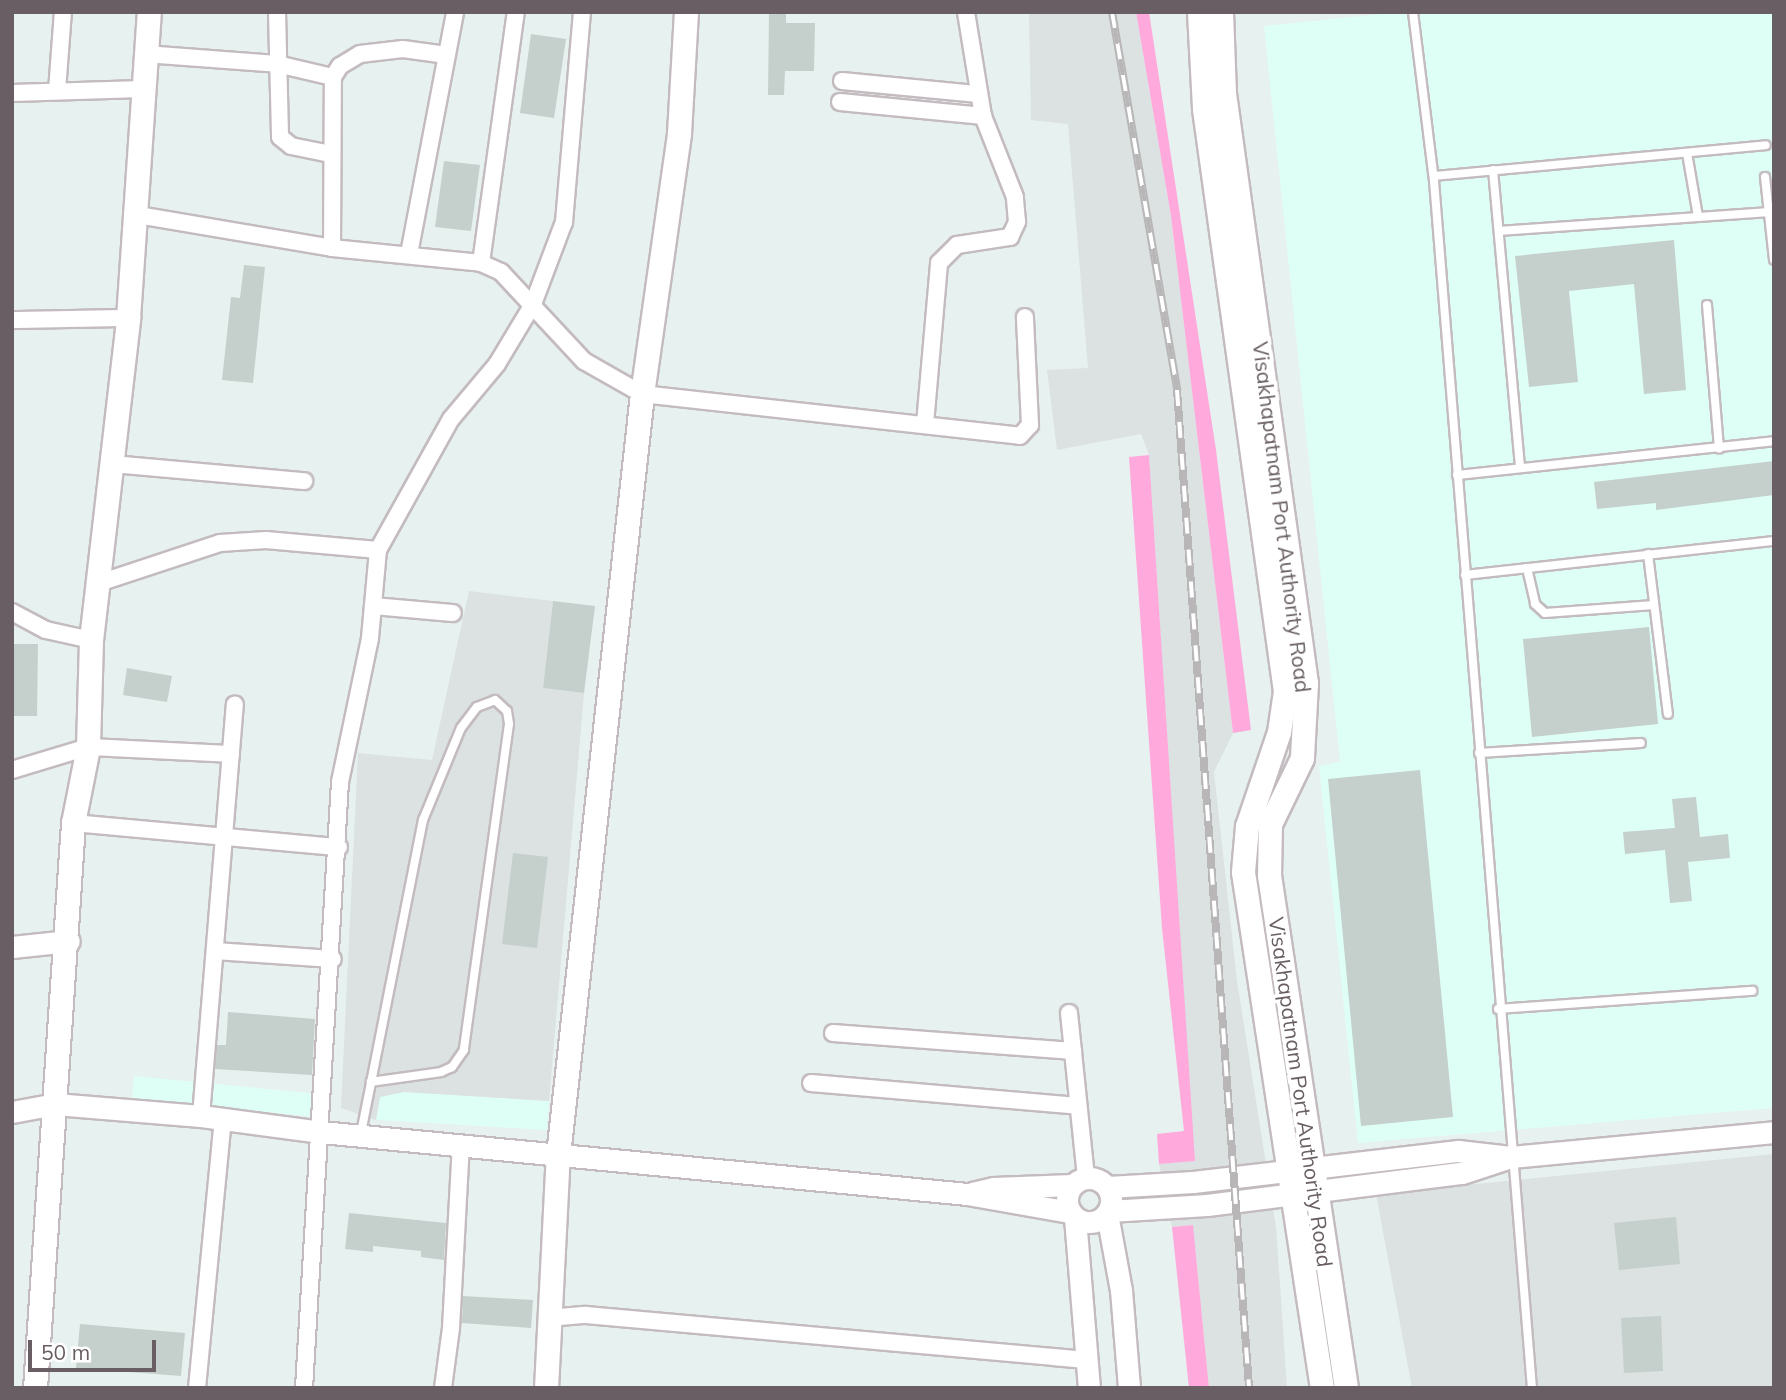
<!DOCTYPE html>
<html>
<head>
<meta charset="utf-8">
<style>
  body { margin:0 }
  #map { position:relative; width:1786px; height:1400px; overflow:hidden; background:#e7f1ef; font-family:Mulish,sans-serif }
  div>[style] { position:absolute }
  .commercial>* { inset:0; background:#defff6 }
  .industrial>* { inset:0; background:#dbe2e1 }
  .water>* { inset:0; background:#ffa9dc }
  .building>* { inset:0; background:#c5cfcb }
  .roads { filter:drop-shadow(2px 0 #c3bbbf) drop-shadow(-2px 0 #c3bbbf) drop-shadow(0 2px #c3bbbf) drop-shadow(0 -2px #c3bbbf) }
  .service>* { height:8px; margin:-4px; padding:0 4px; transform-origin:4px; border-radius:4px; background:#fff }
  .minor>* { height:16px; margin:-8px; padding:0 8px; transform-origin:8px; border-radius:8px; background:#fff }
  .tertiary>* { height:21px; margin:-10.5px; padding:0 10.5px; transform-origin:10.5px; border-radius:10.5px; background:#fff }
  .tertiary>.ring { margin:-10.5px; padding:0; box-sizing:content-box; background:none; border:21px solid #fff; border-radius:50% }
  .secondary>* { height:23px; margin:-11.5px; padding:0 11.5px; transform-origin:11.5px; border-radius:11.5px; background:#fff }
  .rail>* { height:8px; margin-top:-4px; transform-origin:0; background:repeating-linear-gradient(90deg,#fff 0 16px,#b8b6b7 0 32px); box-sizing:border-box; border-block:2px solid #b8b6b7 }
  span { translate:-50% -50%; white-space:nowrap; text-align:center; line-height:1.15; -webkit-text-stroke:7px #fff; paint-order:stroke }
  .street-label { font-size:21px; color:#685e63 }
  .frame { position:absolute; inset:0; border:14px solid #685e63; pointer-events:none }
  .scale { position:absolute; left:28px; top:1340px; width:128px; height:32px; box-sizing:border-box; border:4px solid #685e63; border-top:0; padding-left:9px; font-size:21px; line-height:24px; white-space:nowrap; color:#685e63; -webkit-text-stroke:5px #fff; paint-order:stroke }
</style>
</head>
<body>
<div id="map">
  <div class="commercial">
    <i style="clip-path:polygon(1400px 12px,1774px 12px,1774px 1108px,1358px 1143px,1319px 766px,1340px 762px,1264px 26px)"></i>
    <i style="clip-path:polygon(134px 1076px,319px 1094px,317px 1117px,132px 1099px)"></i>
    <i style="clip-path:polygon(404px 1092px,549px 1101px,547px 1130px,376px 1120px,380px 1097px)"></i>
  </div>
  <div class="industrial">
    <i style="clip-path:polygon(1029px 12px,1136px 12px,1171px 216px,1233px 733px,1214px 772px,1237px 981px,1276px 1227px,1287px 1388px,1209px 1388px,1193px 1225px,1172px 1227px,1159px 1164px,1194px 1161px,1149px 455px,1141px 434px,1057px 450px,1047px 370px,1088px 368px,1068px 124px,1031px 120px)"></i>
    <i style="clip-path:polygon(469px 591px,553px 601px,543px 688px,584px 693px,549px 1101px,404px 1092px,380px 1097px,376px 1120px,341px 1108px,358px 753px,432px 760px)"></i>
    <i style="clip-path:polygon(1774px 1154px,1774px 1388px,1412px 1388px,1376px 1194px)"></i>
  </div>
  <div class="water">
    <i style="clip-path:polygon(1136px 12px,1149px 12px,1216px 450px,1251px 730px,1233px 733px,1171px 216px)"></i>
    <i style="clip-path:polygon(1149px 455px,1195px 1161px,1159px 1164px,1157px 1134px,1184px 1131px,1162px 928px,1129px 457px)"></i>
    <i style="clip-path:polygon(1193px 1225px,1209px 1388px,1189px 1388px,1172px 1227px)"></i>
  </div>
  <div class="building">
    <i style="clip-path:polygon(769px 12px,786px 12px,786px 23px,815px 23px,814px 71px,785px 71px,784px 95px,768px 95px)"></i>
    <i style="clip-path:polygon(531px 34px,566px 39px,554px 118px,520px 113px)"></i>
    <i style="clip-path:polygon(444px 161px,480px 165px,471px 231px,435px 227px)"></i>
    <i style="clip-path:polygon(1674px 240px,1686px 390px,1644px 394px,1634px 284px,1569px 291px,1578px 382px,1529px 387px,1515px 256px)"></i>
    <i style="clip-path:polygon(244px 265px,265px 267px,253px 383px,222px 380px,231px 297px,240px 298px)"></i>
    <i style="clip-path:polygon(1774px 461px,1774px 495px,1656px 510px,1656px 503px,1597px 509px,1594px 482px)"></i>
    <i style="clip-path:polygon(553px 601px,595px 606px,584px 693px,543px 688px)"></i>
    <i style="clip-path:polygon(1649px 627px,1658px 724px,1532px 737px,1523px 639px)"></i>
    <i style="clip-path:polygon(12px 644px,38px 644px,37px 716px,12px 716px)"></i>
    <i style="clip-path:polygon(127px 668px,172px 676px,167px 702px,123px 695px)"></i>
    <i style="clip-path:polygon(1420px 770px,1453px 1117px,1361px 1126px,1328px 779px)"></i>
    <i style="clip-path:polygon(1696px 797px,1700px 837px,1728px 834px,1730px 858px,1688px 862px,1692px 901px,1670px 903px,1665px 850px,1625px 854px,1623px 832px,1675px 828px,1672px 799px)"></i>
    <i style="clip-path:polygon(513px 853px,548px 857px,537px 948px,502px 944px)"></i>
    <i style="clip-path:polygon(228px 1012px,315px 1019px,312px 1075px,215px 1069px,217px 1045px,226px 1045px)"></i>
    <i style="clip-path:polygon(349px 1213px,446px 1223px,444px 1260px,421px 1257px,421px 1251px,373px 1246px,373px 1252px,345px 1249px)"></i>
    <i style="clip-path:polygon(1676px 1217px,1680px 1264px,1619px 1270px,1614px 1223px)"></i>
    <i style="clip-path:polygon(463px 1296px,533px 1300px,531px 1328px,462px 1323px)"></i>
    <i style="clip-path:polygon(1661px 1316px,1663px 1371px,1624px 1373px,1621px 1318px)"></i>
    <i style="clip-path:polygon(80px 1324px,185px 1333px,181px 1376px,76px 1368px)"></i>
  </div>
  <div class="roads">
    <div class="service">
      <i style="left:1413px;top:12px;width:170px;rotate:82.9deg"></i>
      <i style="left:1434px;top:181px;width:1211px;rotate:85.36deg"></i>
      <i style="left:1687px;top:153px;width:65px;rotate:80.2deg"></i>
      <i style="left:1493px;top:170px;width:299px;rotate:84.8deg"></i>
      <i style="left:1434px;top:176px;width:333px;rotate:-5.3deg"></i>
      <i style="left:1765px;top:177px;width:83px;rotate:83.8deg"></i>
      <i style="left:1499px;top:231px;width:271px;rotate:-4deg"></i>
      <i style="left:1707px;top:305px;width:144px;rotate:85.2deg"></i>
      <i style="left:1457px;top:475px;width:319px;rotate:-6.1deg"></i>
      <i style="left:1648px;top:554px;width:161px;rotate:82.9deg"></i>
      <i style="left:1527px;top:568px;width:37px;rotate:77deg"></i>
      <i style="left:1535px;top:604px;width:13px;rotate:42deg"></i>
      <i style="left:1545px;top:613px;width:109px;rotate:-4.2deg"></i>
      <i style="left:1465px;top:575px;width:311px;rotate:-6.3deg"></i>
      <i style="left:1479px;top:753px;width:162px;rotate:-3.5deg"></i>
      <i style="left:1498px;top:1009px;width:255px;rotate:-4.1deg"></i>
      <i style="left:361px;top:1133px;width:319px;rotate:-78.8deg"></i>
      <i style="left:423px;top:820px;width:100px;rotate:-67.6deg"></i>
      <i style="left:461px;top:728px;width:26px;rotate:-53deg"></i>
      <i style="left:477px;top:707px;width:19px;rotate:-21deg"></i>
      <i style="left:495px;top:700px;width:16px;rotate:43deg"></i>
      <i style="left:507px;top:711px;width:13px;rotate:81deg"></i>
      <i style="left:509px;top:724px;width:329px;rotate:97.9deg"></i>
      <i style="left:464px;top:1050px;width:21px;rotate:125deg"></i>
      <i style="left:452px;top:1067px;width:12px;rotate:156deg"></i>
      <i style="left:441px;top:1072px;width:71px;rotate:171.9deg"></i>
    </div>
    <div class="minor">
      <i style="left:277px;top:12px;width:125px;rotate:88.6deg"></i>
      <i style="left:280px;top:137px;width:14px;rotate:39deg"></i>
      <i style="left:291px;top:146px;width:41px;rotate:11.3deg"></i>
      <i style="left:145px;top:54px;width:132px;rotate:4.3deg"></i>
      <i style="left:277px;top:64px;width:57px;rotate:13.1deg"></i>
      <i style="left:842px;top:81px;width:137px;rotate:5.5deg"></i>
      <i style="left:57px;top:91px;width:79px;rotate:-85.7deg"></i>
      <i style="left:12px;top:93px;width:130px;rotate:-1.8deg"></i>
      <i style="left:840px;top:102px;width:144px;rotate:5.6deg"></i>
      <i style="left:132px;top:214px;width:203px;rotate:9.6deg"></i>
      <i style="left:332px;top:248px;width:150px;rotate:5.7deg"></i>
      <i style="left:481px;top:263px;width:22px;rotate:24deg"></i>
      <i style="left:501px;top:272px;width:122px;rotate:47deg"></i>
      <i style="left:584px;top:361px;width:67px;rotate:29.6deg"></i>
      <i style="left:642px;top:394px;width:380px;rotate:6.3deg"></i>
      <i style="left:1020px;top:436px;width:15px;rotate:-48deg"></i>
      <i style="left:1030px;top:425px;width:108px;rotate:-92.7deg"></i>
      <i style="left:332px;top:248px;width:171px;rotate:-89.7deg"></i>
      <i style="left:333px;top:77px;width:13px;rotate:-58deg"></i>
      <i style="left:340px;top:66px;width:23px;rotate:-31deg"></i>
      <i style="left:360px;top:54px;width:43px;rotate:-6.6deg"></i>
      <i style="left:403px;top:49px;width:44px;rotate:7.8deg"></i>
      <i style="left:409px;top:254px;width:246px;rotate:-79.2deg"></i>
      <i style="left:481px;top:263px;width:253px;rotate:-82.1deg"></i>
      <i style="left:12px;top:320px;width:116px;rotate:-1deg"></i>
      <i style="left:925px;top:424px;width:162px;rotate:-85deg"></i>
      <i style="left:939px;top:263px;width:25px;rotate:-45deg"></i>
      <i style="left:957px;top:245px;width:54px;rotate:-8.6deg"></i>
      <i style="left:1010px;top:237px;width:17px;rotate:-65deg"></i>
      <i style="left:1017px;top:222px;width:25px;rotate:-95deg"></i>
      <i style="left:1015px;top:197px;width:87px;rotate:-111.6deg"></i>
      <i style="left:983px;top:116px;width:105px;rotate:-99.3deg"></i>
      <i style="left:112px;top:464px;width:193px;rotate:5.1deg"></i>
      <i style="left:99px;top:583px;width:127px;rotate:-18.3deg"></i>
      <i style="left:220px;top:543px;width:46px;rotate:-3.7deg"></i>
      <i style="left:266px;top:540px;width:112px;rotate:5.1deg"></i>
      <i style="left:373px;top:606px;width:80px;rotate:5deg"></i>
      <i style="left:12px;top:612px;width:38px;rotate:28deg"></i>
      <i style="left:46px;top:630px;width:46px;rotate:12.5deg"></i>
      <i style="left:12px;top:770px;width:79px;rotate:-16.8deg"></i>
      <i style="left:88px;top:747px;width:143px;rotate:2.8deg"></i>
      <i style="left:73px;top:823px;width:267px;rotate:5.2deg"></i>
      <i style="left:215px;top:951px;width:118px;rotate:3.9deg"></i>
      <i style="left:1069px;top:1013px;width:166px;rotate:84.1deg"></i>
      <i style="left:833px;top:1033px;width:241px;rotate:4.3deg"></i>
      <i style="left:811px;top:1083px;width:268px;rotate:4.9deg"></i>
      <i style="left:201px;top:1116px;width:413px;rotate:-85.3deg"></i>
      <i style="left:548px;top:1318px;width:38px;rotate:-5deg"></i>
      <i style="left:586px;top:1315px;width:502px;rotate:5.14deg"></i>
      <i style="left:197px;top:1388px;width:270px;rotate:-84.5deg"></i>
      <i style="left:304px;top:1388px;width:607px;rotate:-86.6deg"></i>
      <i style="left:340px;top:782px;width:147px;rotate:-78.2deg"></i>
      <i style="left:370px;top:638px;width:88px;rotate:-84.8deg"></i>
      <i style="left:378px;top:550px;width:150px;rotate:-60.9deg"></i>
      <i style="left:451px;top:419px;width:72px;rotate:-50.1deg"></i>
      <i style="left:497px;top:364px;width:70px;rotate:-59deg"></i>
      <i style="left:533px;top:304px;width:88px;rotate:-69.3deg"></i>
      <i style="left:564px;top:222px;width:211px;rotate:-85.1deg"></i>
      <i style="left:443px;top:1388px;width:61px;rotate:-82.4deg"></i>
      <i style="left:451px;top:1328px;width:182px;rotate:-86.9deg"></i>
    </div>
    <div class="tertiary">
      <i style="left:12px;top:947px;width:57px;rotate:-6deg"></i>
      <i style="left:12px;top:1112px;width:44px;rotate:-10.5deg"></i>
      <i style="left:55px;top:1104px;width:146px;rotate:4.7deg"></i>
      <i style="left:201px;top:1116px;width:121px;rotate:7.6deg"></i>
      <i style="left:321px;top:1132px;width:649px;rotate:5.48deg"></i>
      <i style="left:967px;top:1194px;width:105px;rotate:9.9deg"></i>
      <i class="ring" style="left:1067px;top:1178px;width:23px;height:23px"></i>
      <i style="left:1108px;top:1187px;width:85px;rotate:-3.4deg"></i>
      <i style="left:1193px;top:1182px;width:267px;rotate:-6.7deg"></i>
      <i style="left:1458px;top:1151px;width:53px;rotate:6.5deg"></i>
      <i style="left:1511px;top:1157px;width:264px;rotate:-5.4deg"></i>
      <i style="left:972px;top:1193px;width:22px;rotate:-13deg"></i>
      <i style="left:993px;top:1188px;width:79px;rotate:-2.2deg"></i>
      <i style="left:1109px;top:1211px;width:98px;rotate:-3.5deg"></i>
      <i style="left:1207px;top:1205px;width:257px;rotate:-7.2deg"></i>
      <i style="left:1462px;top:1173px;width:52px;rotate:-18.1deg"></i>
      <i style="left:1107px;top:1214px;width:77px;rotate:79.6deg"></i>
      <i style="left:1121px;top:1290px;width:98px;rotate:85.3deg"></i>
      <i style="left:1075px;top:1218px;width:171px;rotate:85.3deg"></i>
    </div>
    <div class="secondary">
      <i style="left:1199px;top:12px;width:97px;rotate:87deg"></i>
      <i style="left:1204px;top:109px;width:588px;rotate:82.08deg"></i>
      <i style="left:1285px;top:691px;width:41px;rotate:98.3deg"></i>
      <i style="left:1279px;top:732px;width:99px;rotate:108.8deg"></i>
      <i style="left:1247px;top:826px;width:46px;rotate:95deg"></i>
      <i style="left:1243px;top:872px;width:522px;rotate:81.3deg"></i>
      <i style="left:1221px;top:12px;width:81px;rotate:87.9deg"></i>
      <i style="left:1224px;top:93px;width:596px;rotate:82.09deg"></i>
      <i style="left:1306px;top:683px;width:75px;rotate:93.1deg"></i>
      <i style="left:1302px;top:758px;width:73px;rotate:115.9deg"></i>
      <i style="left:1270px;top:824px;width:51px;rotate:91.1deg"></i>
      <i style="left:1269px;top:875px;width:519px;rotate:81.46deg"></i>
      <i style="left:35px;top:1388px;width:566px;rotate:-86.15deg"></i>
      <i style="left:73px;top:823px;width:77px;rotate:-78.8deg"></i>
      <i style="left:88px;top:747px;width:107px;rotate:-88.4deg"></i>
      <i style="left:91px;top:640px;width:324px;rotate:-83.4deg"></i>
      <i style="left:128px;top:318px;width:307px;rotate:-86.1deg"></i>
      <i style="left:546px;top:1388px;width:233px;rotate:-87.1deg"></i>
      <i style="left:558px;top:1155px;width:766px;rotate:-83.7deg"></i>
      <i style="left:642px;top:394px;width:264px;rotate:-81.9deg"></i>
      <i style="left:679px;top:133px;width:121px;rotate:-86.7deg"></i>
    </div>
  </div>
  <div class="rail">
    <i style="left:1112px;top:12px;width:384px;rotate:80.2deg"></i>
    <i style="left:1177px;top:390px;width:1001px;rotate:85.87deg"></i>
  </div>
  <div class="street-label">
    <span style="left:1282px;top:517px;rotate:83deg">Visakhapatnam Port Authority Road</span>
    <span style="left:1301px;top:1092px;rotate:82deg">Visakhapatnam Port Authority Road</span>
  </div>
  <div class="frame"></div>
  <div class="scale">50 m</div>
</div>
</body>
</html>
